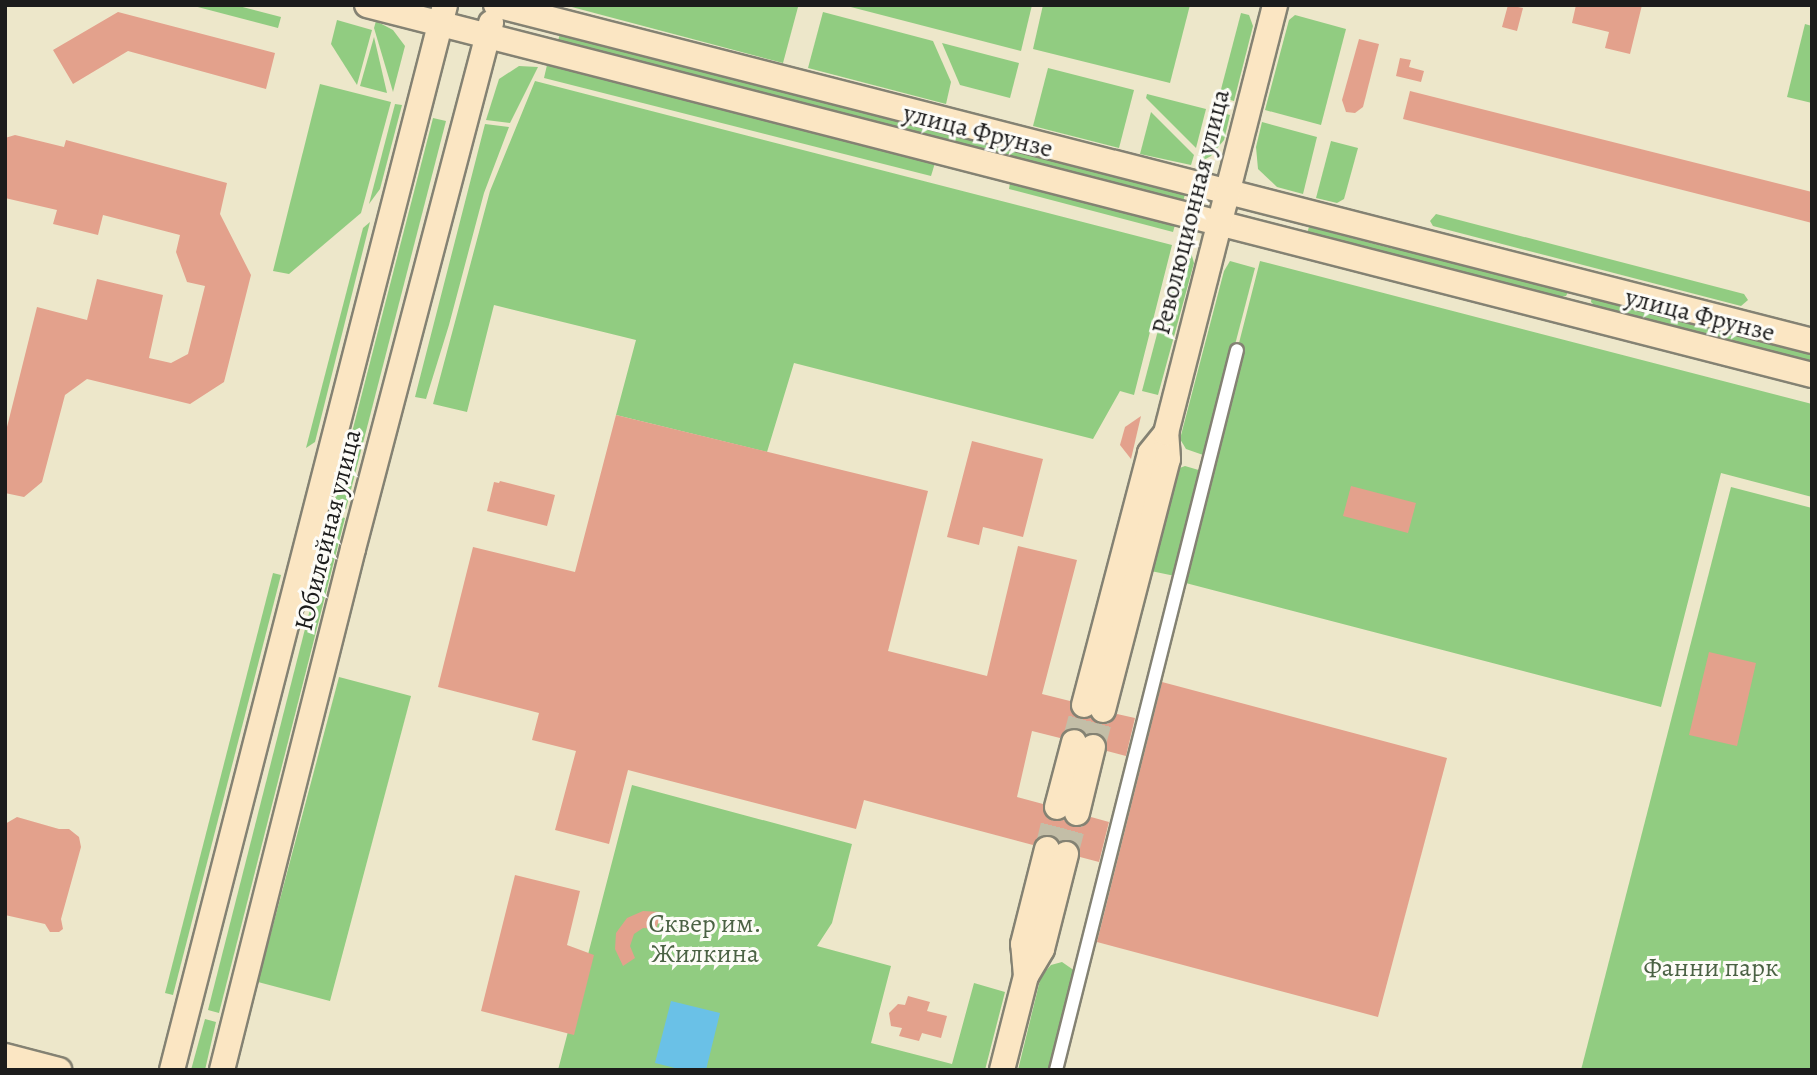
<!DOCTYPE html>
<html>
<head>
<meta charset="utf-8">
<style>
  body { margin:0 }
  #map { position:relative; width:1817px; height:1075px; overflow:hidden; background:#ede7ca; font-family:Alegreya,serif }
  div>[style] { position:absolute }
  .green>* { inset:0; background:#91cc81 }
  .water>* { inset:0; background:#6ac1e7 }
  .building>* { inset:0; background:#e3a18c }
  .secondary-tunnel>* { height:24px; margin-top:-12px; transform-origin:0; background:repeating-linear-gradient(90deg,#c3bea7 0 24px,transparent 0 36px) }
  .roads { filter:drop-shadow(2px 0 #848273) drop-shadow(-2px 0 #848273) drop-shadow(0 2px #848273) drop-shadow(0 -2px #848273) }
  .pedestrian>* { height:12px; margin:-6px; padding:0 6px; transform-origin:6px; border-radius:6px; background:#fff }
  .secondary>* { height:24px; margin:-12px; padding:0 12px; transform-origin:12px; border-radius:12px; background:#fbe6c3 }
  span { translate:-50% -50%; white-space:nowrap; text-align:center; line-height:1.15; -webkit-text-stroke:6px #fdfcf7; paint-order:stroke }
  .street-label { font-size:26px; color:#1c1c1c }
  .park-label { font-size:26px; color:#4b6244 }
  .frame { position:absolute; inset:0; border:7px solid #1c1c1c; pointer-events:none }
</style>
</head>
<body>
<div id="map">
  <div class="green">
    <i style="clip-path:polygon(190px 5px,235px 5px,281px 17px,278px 28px)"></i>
    <i style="clip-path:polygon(792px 5px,798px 7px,783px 63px,568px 6px)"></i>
    <i style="clip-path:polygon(843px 5px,1032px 5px,1021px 51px)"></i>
    <i style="clip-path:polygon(1043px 5px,1190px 5px,1170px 83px,1033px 49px)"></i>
    <i style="clip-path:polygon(823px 12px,933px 41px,951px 82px,946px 104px,808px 68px)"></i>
    <i style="clip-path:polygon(1241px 13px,1249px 15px,1253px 26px,1234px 101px,1219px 97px)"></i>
    <i style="clip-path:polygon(1295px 15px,1346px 29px,1321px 125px,1265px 110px,1289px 20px)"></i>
    <i style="clip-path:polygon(337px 20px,372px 30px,357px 85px,331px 44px)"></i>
    <i style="clip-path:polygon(376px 21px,393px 30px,405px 46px,393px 92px,374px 28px)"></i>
    <i style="clip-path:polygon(1805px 24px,1812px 26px,1812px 103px,1787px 97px)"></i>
    <i style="clip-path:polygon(561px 29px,1186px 190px,1183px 202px,558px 41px)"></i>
    <i style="clip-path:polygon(374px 37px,387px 93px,360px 86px)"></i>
    <i style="clip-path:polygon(942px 43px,1019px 63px,1010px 98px,960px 85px)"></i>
    <i style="clip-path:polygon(547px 65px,935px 163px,931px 176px,544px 78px)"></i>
    <i style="clip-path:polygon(519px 66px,538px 67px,510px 123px,486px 120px,499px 79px)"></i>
    <i style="clip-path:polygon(1048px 68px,1134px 90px,1119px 148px,1033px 126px)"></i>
    <i style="clip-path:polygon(535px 81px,1172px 245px,1134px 395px,1120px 391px,1093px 439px,794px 363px,767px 452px,616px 415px,636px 340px,494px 305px,467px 412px,433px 404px,490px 191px)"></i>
    <i style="clip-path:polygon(320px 84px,391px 102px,361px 213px,289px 274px,273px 271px)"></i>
    <i style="clip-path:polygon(1147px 94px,1206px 109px,1196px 148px,1146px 98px)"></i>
    <i style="clip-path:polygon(395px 104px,402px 105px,380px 189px,369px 204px)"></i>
    <i style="clip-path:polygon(1215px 111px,1230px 115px,1224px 140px,1211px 156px,1202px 161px)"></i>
    <i style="clip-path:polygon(1151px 112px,1194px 155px,1191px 165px,1140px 154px)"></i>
    <i style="clip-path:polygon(433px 118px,446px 121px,346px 509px,333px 506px)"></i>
    <i style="clip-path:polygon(1262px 122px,1317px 137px,1303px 194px,1277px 187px,1258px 169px,1256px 147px)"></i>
    <i style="clip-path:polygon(485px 124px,509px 127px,484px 193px,449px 325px,426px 399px,415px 397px)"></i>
    <i style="clip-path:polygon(1331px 141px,1358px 148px,1344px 199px,1337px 203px,1316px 198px)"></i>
    <i style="clip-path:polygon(1010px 183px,1175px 225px,1173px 232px,1009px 189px)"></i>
    <i style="clip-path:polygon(1436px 214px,1744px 294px,1748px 300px,1741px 306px,1433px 226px,1430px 221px)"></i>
    <i style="clip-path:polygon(370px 222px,315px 442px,306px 448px,363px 228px)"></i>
    <i style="clip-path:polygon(1309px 227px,1394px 249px,1406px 246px,1569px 290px,1566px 296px,1558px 297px,1307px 233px)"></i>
    <i style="clip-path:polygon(1180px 247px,1190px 249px,1194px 263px,1158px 395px,1142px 391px)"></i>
    <i style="clip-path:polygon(1230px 261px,1255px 268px,1206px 456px,1186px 449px,1180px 439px,1224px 271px)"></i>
    <i style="clip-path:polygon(1260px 261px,1812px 404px,1812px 497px,1721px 473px,1661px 707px,1178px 581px)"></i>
    <i style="clip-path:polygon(1592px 295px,1812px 348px,1812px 362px,1596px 307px,1591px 302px)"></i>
    <i style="clip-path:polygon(1185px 466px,1202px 471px,1175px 576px,1146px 570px,1177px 469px)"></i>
    <i style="clip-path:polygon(1731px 487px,1812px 508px,1812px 1070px,1581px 1070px)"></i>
    <i style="clip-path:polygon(334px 515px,345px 518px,219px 1013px,208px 1010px)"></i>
    <i style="clip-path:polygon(273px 573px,281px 575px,173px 995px,165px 993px)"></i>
    <i style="clip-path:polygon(339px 677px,411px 696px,330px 1001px,258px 982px)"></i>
    <i style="clip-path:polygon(632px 785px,852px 844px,832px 923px,817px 946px,891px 966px,871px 1043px,952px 1064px,974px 983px,1005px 992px,985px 1070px,558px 1070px)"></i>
    <i style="clip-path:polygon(1062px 962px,1075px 971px,1050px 1070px,1018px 1070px,1041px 976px,1051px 965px)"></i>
    <i style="clip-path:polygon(205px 1019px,216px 1022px,205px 1070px,191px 1070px)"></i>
  </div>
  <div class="water">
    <i style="clip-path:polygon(671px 1001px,720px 1013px,706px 1070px,683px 1070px,655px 1063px)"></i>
  </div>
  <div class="building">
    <i style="clip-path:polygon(1508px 5px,1523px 8px,1517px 31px,1502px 27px)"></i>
    <i style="clip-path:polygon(1576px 5px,1642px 5px,1630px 54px,1605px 48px,1609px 32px,1572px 23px)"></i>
    <i style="clip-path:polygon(118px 12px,275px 53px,266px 89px,128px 51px,73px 84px,53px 50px)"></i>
    <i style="clip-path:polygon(1359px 39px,1379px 44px,1363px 107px,1355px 113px,1346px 112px,1342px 100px)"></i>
    <i style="clip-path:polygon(1400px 58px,1411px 60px,1409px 67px,1424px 71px,1421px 82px,1396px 76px)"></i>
    <i style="clip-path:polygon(1410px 91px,1812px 192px,1812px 223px,1403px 119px)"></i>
    <i style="clip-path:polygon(15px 135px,64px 147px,66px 140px,227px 183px,220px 214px,251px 275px,224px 382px,190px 404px,87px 379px,65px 395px,42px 482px,24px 497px,5px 493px,5px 435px,37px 307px,87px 320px,97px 279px,163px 295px,149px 358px,171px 363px,188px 354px,205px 286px,187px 282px,176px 252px,180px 235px,103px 215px,98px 235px,53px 224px,57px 210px,5px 198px,5px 138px)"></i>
    <i style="clip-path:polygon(616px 415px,928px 491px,888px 651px,987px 676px,1018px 546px,1077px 560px,1042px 694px,1070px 701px,1074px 716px,1081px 719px,1091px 718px,1099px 724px,1108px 724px,1117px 714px,1135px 718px,1126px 756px,1107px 751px,1103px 736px,1096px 732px,1086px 734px,1078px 728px,1069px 728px,1060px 738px,1032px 731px,1017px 797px,1043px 804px,1047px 818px,1054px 821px,1064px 820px,1073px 827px,1082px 827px,1091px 817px,1109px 822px,1099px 862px,1080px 857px,1076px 843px,1069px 839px,1059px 841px,1050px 835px,1037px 838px,1033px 845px,864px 800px,856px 829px,628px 770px,609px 844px,555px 830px,576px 751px,532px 740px,539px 713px,438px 687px,473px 547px,575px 572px)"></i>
    <i style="clip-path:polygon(1141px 416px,1131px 459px,1120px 445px,1125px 427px)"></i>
    <i style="clip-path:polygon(972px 441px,1043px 459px,1023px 537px,983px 527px,979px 545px,947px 537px)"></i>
    <i style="clip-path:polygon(500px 481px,555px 495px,547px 526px,487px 511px,494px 482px,499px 483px)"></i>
    <i style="clip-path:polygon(1351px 486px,1416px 503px,1408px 533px,1343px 516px)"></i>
    <i style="clip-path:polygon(1709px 652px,1756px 663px,1737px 746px,1689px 735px)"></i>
    <i style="clip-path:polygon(1162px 682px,1447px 758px,1378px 1017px,1097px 942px)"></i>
    <i style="clip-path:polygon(17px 817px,59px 829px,69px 829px,79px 837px,81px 847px,61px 919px,63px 929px,59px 932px,50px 932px,45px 924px,5px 915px,5px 824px)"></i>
    <i style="clip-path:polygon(515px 875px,580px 891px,567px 945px,594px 955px,574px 1035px,481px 1011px)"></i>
    <i style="clip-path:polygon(643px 911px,662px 912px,656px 929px,643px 928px,634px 934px,630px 946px,635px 958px,623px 966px,615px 949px,616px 933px,627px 918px)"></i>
    <i style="clip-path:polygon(908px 996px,930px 1002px,927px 1011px,947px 1016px,941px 1038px,922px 1033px,919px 1041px,899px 1036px,902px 1028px,891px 1026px,889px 1013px,898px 1004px,905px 1005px)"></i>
  </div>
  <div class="secondary-tunnel">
    <i style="left:1074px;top:742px;width:38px;rotate:-75deg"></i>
    <i style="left:1093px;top:747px;width:38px;rotate:-75deg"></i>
    <i style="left:1047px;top:849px;width:43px;rotate:-76.6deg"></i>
    <i style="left:1066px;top:854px;width:42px;rotate:-75deg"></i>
  </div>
  <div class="roads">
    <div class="pedestrian">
      <i style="left:1056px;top:1070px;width:742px;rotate:-75.89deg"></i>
    </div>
    <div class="secondary">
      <i style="left:367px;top:5px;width:1492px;rotate:14.36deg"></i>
      <i style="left:496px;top:5px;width:1358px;rotate:14.32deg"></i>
      <i style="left:1084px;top:705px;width:260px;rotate:-75.3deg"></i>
      <i style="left:1150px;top:453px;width:26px;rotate:-51deg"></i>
      <i style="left:1103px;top:710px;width:259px;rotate:-75.5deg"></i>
      <i style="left:1168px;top:459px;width:26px;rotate:-94deg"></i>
      <i style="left:1166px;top:433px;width:442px;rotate:-75.7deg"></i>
      <i style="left:1057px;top:807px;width:67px;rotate:-75.3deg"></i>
      <i style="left:1077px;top:813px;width:68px;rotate:-76.4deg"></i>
      <i style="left:1026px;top:976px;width:32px;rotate:-95deg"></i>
      <i style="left:1023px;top:944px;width:98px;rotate:-75.8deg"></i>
      <i style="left:5px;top:1056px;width:56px;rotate:14.5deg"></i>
      <i style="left:172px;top:1070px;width:1099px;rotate:-75.62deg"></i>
      <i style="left:222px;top:1070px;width:537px;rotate:-75.89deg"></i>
      <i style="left:353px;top:549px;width:544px;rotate:-75.3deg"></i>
      <i style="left:1002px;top:1070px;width:97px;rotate:-75.7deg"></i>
      <i style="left:1026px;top:976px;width:31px;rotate:-59deg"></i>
      <i style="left:1042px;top:949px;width:98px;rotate:-75.8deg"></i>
    </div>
  </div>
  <div class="street-label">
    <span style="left:978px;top:131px;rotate:14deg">улица Фрунзе</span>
    <span style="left:1191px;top:212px;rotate:-76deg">Революционная улица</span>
    <span style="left:1700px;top:315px;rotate:14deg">улица Фрунзе</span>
    <span style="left:328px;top:530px;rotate:-76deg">Юбилейная улица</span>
  </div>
  <div class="park-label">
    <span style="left:705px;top:939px">Сквер им.<br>Жилкина</span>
    <span style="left:1711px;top:968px">Фанни парк</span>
  </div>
  <div class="frame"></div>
</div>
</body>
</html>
